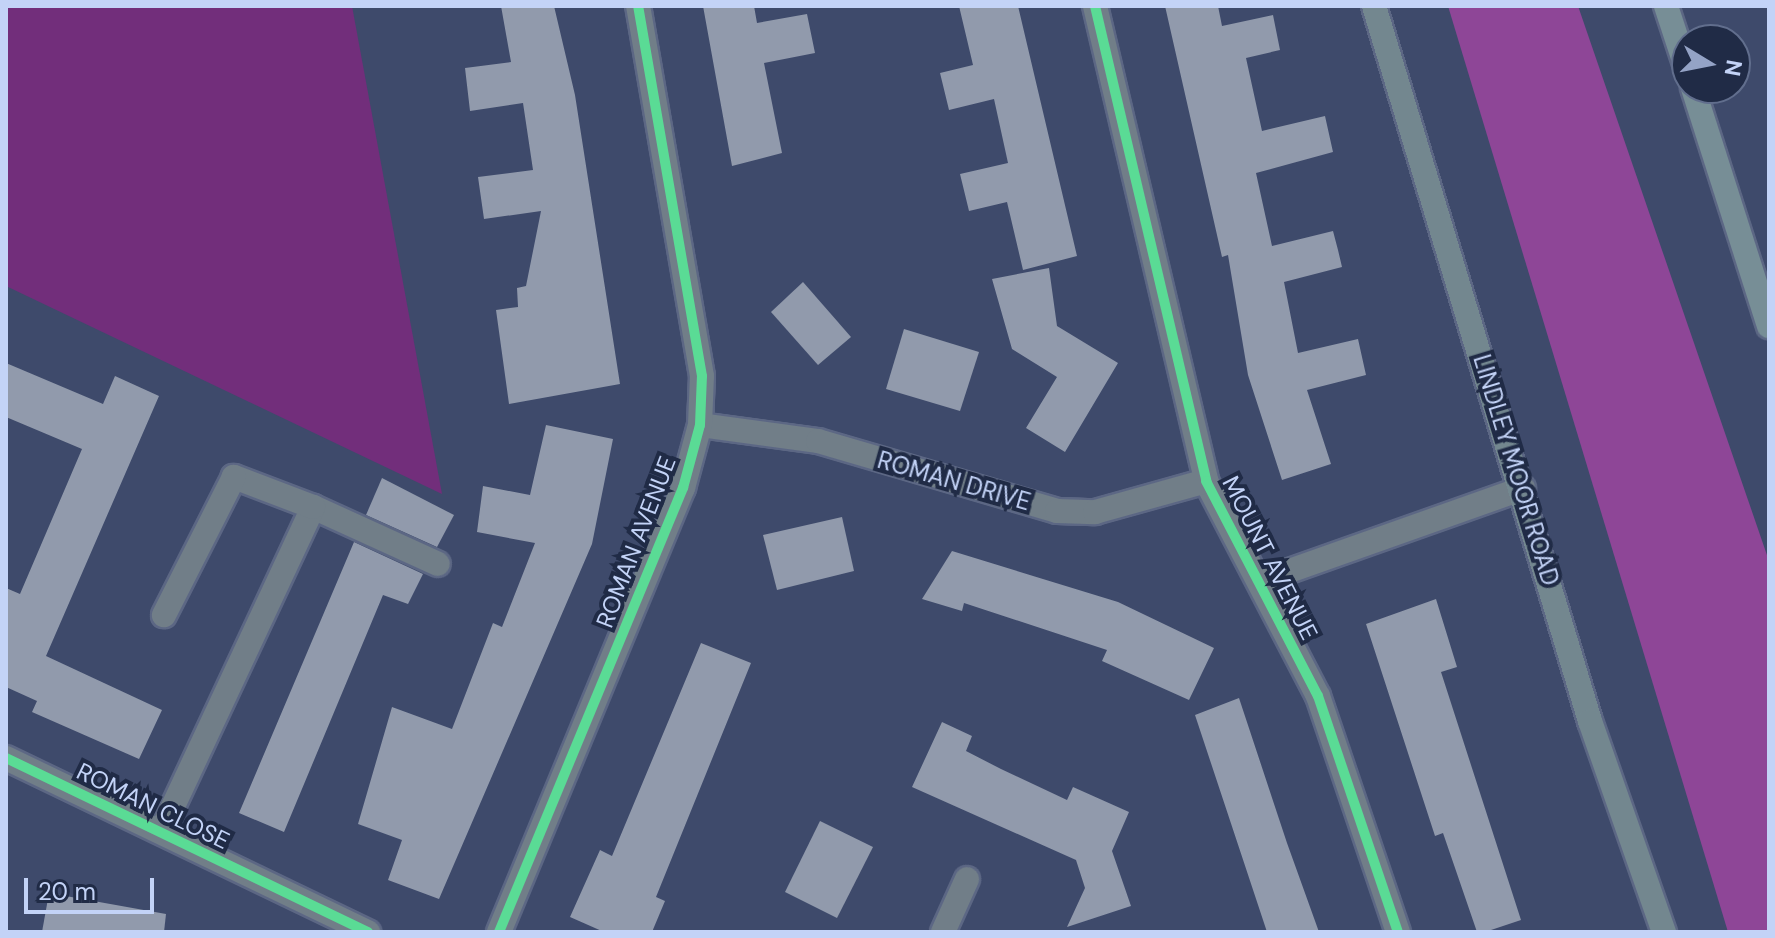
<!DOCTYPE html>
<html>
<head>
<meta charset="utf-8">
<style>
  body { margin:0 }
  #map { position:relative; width:1775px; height:938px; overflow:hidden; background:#3e4a6b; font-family:"DM Sans",sans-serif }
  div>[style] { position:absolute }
  .green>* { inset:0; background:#722e7b }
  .forest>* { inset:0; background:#8e4697 }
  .building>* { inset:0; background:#919aac }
  .roads { filter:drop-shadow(2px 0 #5c6784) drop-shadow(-2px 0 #5c6784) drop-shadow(0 2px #5c6784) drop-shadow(0 -2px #5c6784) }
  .lane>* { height:24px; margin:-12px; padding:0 12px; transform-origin:12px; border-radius:12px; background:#717e88 }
  .street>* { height:24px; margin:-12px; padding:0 12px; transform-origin:12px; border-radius:12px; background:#717e88 }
  .primary>* { height:24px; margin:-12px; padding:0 12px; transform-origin:12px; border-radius:12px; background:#73878f }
  .highway>* { height:24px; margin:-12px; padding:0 12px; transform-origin:12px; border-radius:12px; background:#778e96 }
  .cycleway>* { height:10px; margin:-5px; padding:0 5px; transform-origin:5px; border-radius:5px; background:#5adb95 }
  span { translate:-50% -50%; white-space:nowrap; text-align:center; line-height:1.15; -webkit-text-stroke:8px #202b46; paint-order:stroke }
  .street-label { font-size:24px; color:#c3d3f7 }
  .frame { position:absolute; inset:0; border:8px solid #c3d3f7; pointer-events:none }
  .north { position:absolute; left:1671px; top:24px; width:80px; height:80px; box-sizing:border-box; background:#202b46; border:2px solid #616e8d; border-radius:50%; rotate:100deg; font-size:22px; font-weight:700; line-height:32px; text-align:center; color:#c3d3f7 }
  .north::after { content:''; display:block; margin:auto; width:28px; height:36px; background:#94a3c6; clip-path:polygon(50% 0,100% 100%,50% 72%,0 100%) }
  .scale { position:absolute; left:24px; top:878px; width:130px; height:36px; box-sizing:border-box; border:4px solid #c3d3f7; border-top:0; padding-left:10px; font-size:24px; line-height:28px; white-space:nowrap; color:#c3d3f7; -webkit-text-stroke:6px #202b46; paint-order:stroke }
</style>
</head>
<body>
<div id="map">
  <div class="green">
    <i style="clip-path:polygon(6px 6px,352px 6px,442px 494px,6px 286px)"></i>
  </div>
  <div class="forest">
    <i style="clip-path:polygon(1448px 6px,1578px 6px,1769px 561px,1769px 932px,1728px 932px)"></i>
  </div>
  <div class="building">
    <i style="clip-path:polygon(501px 6px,554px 6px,575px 95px,620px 384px,509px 404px,496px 310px,518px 307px,517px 288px,526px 286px,541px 211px,484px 219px,478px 177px,533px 170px,523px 103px,470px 111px,465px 68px,511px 62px)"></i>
    <i style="clip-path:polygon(703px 6px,754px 6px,757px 23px,807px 14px,815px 53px,764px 63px,782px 153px,732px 166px)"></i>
    <i style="clip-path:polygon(959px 6px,1018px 6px,1077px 256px,1023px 270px,1007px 202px,969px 211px,960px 174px,1008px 163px,994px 99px,949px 110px,940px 73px,973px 65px)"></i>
    <i style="clip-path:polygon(1165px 6px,1218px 6px,1222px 26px,1273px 15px,1280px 50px,1246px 58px,1262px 131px,1325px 116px,1333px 152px,1256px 173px,1272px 246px,1333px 231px,1338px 250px,1342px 267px,1284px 282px,1298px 353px,1358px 339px,1366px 375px,1307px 390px,1331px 464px,1282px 480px,1248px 375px,1228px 255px,1222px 257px)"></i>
    <i style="clip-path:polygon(1049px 268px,1057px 326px,1118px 363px,1065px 452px,1026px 428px,1057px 377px,1012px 349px,992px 279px)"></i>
    <i style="clip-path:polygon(803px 282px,851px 337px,818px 365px,771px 312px)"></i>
    <i style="clip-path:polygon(904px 329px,979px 352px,960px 411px,886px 389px)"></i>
    <i style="clip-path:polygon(6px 363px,103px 404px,115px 376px,159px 396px,46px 656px,162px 710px,139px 759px,32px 712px,37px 701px,6px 687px,6px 588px,20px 594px,82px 449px,6px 417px)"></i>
    <i style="clip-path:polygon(546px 425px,613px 439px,592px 544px,439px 899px,388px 880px,402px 840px,358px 824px,392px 707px,452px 729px,493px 623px,502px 627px,535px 543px,477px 532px,483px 486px,530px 495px)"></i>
    <i style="clip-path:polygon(382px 478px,454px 515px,437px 547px,366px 515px)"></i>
    <i style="clip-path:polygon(842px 517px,854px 571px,777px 590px,763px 535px)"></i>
    <i style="clip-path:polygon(354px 542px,423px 574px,408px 604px,383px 595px,284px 832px,239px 813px)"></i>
    <i style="clip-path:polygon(952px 551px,1118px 602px,1214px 648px,1189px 700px,1102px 661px,1107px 650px,964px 603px,962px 611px,922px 599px)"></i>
    <i style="clip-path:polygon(1436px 599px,1457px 667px,1441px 672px,1521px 920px,1485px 932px,1477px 932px,1443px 833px,1435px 836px,1366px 624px)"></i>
    <i style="clip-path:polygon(701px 643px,751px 663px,656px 897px,665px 901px,652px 932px,604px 932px,570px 917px,600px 850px,612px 856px)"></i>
    <i style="clip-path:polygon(1239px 698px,1287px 843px,1319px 932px,1267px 932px,1195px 715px)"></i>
    <i style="clip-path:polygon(942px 722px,972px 736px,966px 751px,1001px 769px,1067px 800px,1073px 787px,1129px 812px,1112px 851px,1131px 906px,1067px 927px,1085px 888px,1076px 860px,912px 787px)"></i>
    <i style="clip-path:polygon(820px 821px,873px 847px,837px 918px,785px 892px)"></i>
    <i style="clip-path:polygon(49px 893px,166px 914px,164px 932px,42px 932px)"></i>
  </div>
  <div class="roads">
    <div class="lane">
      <i style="left:313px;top:507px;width:137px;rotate:24.5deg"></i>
      <i style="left:161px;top:832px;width:359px;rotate:-64.9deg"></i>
      <i style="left:313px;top:507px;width:85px;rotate:-159.2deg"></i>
      <i style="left:234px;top:477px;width:155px;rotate:116.9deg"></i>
    </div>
    <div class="street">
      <i style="left:1095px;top:6px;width:488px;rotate:76.8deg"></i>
      <i style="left:1206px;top:481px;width:242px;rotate:62.5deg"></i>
      <i style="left:1318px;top:696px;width:249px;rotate:71.3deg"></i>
      <i style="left:700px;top:425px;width:119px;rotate:7.7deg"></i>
      <i style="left:818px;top:441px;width:249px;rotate:16.3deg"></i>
      <i style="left:1057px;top:511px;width:38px;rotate:2deg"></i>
      <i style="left:1095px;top:512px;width:115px;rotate:-15.6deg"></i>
      <i style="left:1261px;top:581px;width:278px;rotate:-19.5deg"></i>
      <i style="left:6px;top:758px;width:402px;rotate:25.7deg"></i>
      <i style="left:499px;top:932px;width:481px;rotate:-67.5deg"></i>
      <i style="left:683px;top:488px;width:65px;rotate:-74.9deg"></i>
      <i style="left:700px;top:425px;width:49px;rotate:-87.7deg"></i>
      <i style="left:702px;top:376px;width:375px;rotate:-99.8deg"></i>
      <i style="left:943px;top:932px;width:58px;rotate:-65.6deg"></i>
    </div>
    <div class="primary">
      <i style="left:1374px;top:6px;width:747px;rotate:73.19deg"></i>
      <i style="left:1590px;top:721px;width:224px;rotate:70.7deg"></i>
    </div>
    <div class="highway">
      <i style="left:1666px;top:6px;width:67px;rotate:71.8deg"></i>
      <i style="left:1693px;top:88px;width:250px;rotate:72.3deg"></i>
    </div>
  </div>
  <div class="cycleway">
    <i style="left:1095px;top:6px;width:488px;rotate:76.8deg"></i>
    <i style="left:1206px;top:481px;width:242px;rotate:62.5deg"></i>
    <i style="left:1318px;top:696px;width:249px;rotate:71.3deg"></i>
    <i style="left:6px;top:758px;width:402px;rotate:25.7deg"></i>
    <i style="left:499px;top:932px;width:481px;rotate:-67.5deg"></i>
    <i style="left:683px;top:488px;width:65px;rotate:-74.9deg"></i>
    <i style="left:700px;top:425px;width:49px;rotate:-87.7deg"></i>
    <i style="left:702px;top:376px;width:375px;rotate:-99.8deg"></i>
  </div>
  <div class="street-label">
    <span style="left:1516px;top:470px;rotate:73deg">LINDLEY MOOR ROAD</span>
    <span style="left:954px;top:481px;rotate:16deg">ROMAN DRIVE</span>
    <span style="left:636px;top:542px;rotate:-69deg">ROMAN AVENUE</span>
    <span style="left:1270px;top:558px;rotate:63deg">MOUNT AVENUE</span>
    <span style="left:153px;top:806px;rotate:26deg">ROMAN CLOSE</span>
  </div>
  <div class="frame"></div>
  <div class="north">N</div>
  <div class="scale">20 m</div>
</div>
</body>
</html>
